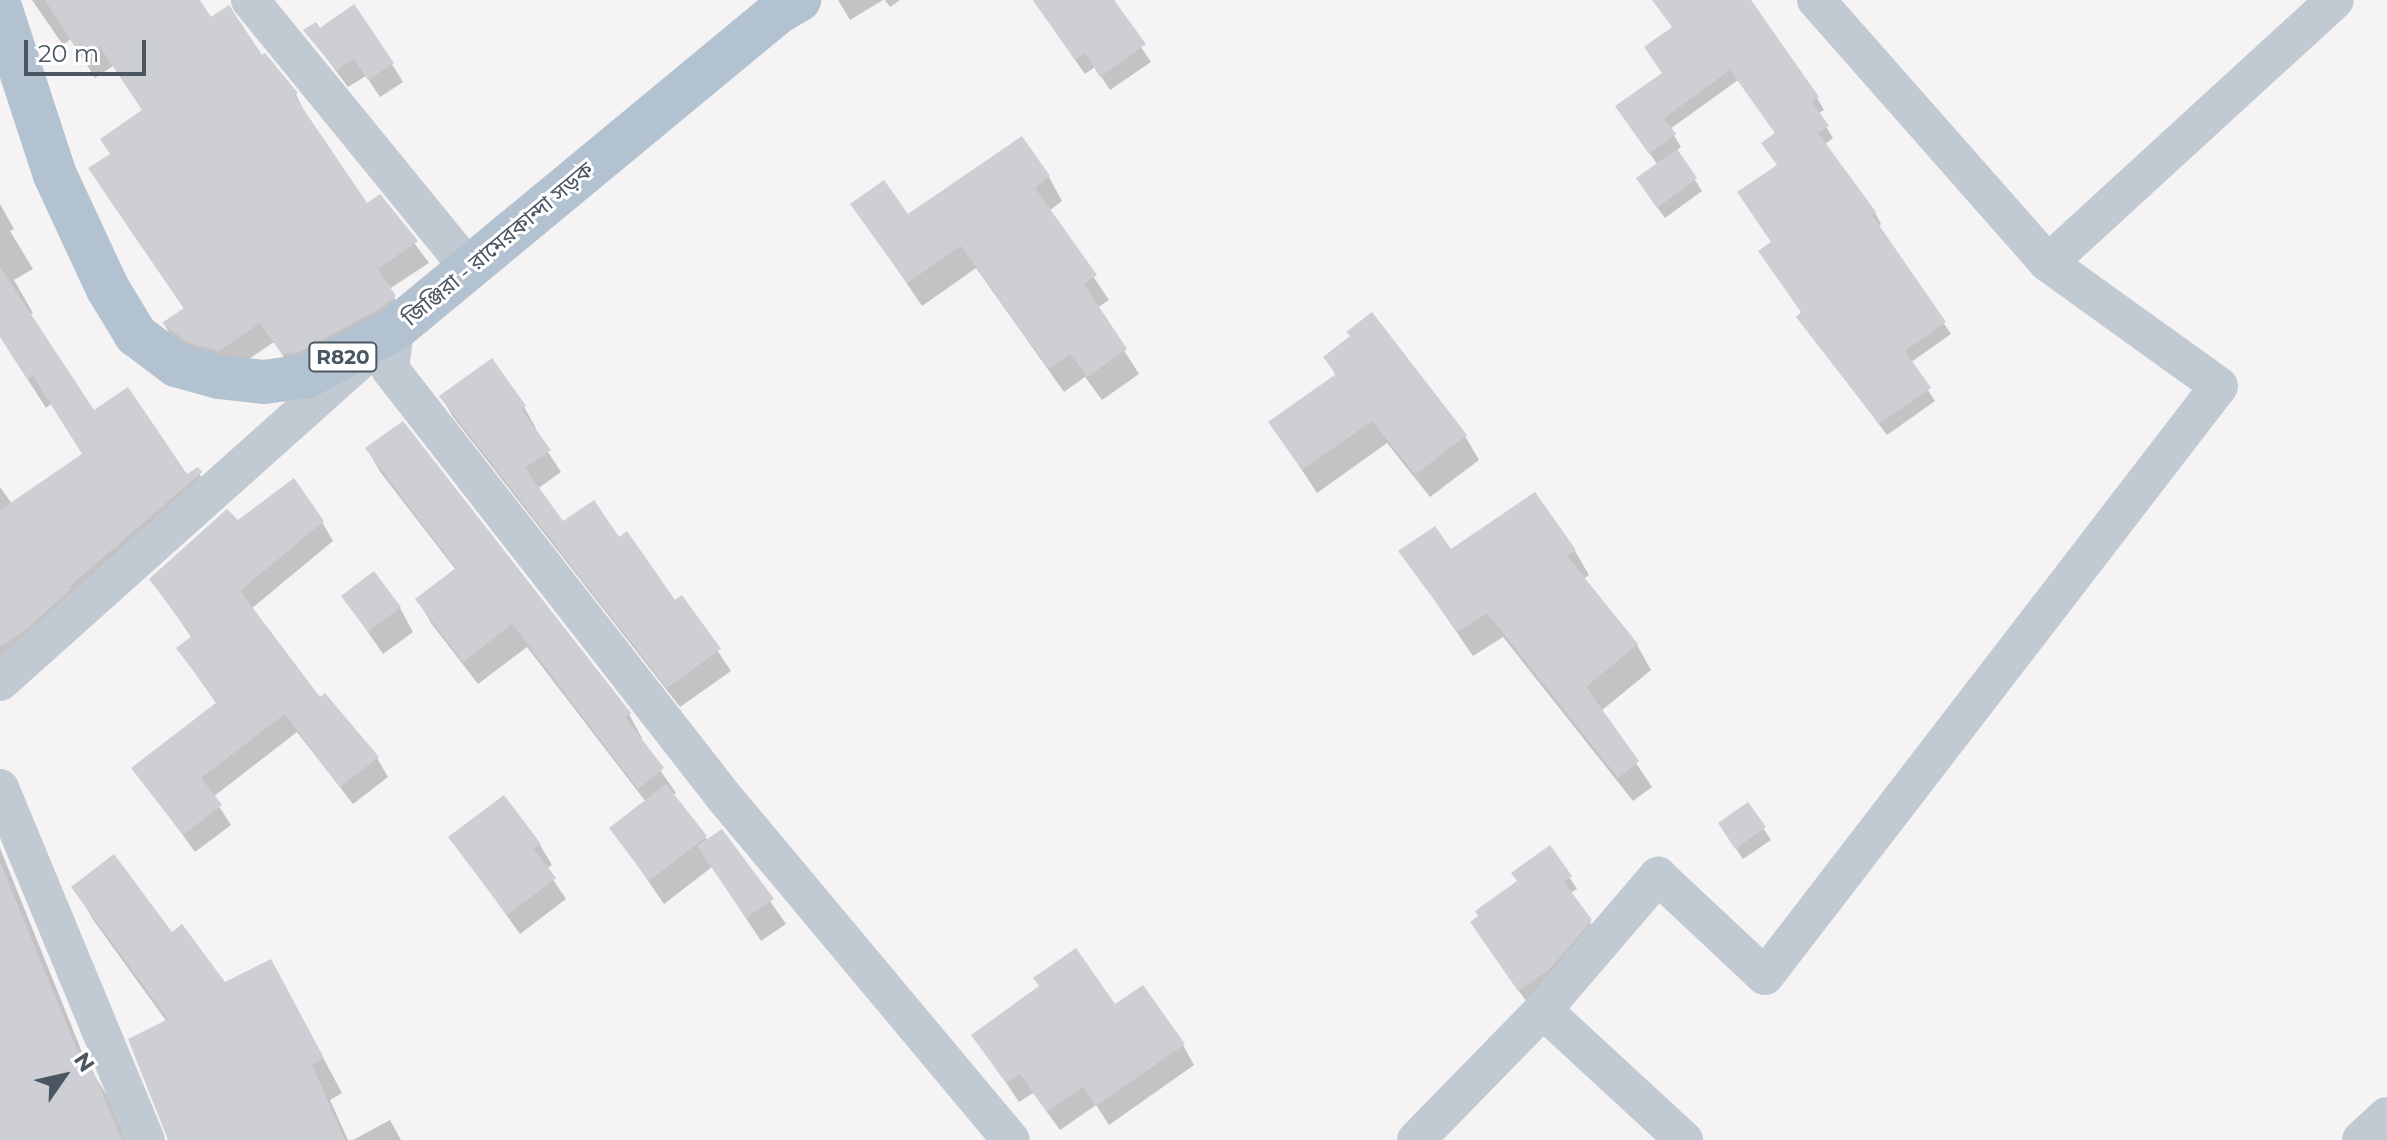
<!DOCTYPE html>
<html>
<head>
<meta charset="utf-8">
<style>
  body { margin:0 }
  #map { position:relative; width:2387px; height:1140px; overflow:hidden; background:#f5f3f3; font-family:Montserrat,"Noto Sans Bengali",sans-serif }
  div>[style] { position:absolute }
  .shadow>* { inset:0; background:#0003 }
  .building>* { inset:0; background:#cdcfd5 }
  .minor>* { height:38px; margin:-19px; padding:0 19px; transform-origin:19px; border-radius:19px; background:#c1cad2 }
  .primary>* { height:44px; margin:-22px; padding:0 22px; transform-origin:22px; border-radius:22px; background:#b3c2d1 }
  span { translate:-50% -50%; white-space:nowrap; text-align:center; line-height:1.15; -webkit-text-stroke:6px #fff; paint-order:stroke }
  .shield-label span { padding:2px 6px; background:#fff; border:2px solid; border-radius:6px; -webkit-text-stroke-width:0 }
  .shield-label { font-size:20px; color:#4a5661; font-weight:700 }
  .street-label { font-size:22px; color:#4a5661 }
  .north { position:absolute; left:24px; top:1036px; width:80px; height:80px; -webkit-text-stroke:6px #fff; paint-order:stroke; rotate:56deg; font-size:22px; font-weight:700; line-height:32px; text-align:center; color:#4a5661 }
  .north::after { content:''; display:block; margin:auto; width:28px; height:36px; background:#4a5661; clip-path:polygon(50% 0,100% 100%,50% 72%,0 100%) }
  .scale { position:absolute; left:24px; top:40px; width:122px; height:36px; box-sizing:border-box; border:4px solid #4a5661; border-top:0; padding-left:10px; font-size:24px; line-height:28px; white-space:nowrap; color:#4a5661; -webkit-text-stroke:6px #fff; paint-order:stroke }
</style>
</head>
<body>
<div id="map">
  <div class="shadow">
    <i style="clip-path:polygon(32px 0,199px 0,212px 19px,261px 57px,264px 55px,296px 94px,306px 116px,366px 205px,380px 197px,429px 263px,389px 289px,406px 317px,295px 374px,274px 342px,231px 371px,176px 344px,164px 324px,185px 310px,103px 190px,111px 155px,144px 112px,113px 66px,95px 78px,71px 39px,63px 45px)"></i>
    <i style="clip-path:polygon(838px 0,883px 0,850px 20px)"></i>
    <i style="clip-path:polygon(885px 0,900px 0,890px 7px)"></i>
    <i style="clip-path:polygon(1033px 0,1109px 0,1151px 62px,1110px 90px,1095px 67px,1085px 74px)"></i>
    <i style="clip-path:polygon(1681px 0,1734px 0,1817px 98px,1824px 110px,1818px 114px,1833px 138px,1824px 145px,1875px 213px,1881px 224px,1878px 227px,1951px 334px,1910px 363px,1935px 401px,1887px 435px,1798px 317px,1803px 314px,1773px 243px,1778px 166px,1776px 134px,1738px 80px,1670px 129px,1681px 147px,1676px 151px,1702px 191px,1665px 218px,1645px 190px,1658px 165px,1624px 118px,1664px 74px)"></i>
    <i style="clip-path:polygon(306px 31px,319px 31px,392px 64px,403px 82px,380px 97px,366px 76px,348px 87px)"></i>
    <i style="clip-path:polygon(1049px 177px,1062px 201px,1049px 211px,1109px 300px,1097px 308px,1139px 374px,1102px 400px,1085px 377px,1064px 392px,976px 268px,922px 306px,853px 204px,907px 216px)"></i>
    <i style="clip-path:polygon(0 204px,14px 229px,10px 231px,33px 269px,14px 280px,33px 313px,30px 315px,93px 412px,187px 477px,197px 470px,217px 503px,0 677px,0 487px,12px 504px,84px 456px,51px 404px,46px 408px,0 336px)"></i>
    <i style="clip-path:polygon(1325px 357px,1465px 436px,1479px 460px,1430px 497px,1387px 443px,1317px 493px,1271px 423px,1337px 377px)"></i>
    <i style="clip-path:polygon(491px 361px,524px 407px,536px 428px,533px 429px,561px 472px,537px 489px,562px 524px,619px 540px,675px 603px,682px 598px,731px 671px,680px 707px,453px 417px,441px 396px)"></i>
    <i style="clip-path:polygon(367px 449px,629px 714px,642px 738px,639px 740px,676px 793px,673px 795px,708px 841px,722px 832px,786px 924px,761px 941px,712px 867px,664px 904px,612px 828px,646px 802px,527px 647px,478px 684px,431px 623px,418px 600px,456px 570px,381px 473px)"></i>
    <i style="clip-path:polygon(238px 522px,322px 522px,333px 541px,251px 609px,320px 699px,377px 758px,388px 777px,353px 804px,297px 732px,213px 797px,231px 825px,195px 852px,134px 768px,217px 704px,178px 649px,192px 638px,151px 579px)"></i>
    <i style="clip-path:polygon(1401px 551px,1575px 551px,1589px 575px,1583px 579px,1637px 645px,1651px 670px,1601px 711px,1652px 787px,1633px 801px,1503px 637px,1473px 656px)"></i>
    <i style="clip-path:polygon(343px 596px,400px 608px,413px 632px,383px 654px)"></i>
    <i style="clip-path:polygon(503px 798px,540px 845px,552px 865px,546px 869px,566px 899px,520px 934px,451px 838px)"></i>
    <i style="clip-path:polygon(1748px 805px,1771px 840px,1743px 859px,1727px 835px)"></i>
    <i style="clip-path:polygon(0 848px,86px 1062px,108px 1097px,126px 1140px,0 1140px)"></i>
    <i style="clip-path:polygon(1550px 848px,1577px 889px,1570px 893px,1597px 932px,1526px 1001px,1479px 934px)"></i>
    <i style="clip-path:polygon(74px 887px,171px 935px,225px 985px,290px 996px,342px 1093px,330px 1100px,348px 1140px,183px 1140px,167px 1022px,94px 921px)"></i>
    <i style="clip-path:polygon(974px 1035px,1183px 1045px,1194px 1065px,1109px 1125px,1096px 1105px,1060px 1130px,1033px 1093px,1019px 1102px)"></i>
    <i style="clip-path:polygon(390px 1120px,401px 1140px,353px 1140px)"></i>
  </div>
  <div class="building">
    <i style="clip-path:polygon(45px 0,200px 0,211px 17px,229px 5px,262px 55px,265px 53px,298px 93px,294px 95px,367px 203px,380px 194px,418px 241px,378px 269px,396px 296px,381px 308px,299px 352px,282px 354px,260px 323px,219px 351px,187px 342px,162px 323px,184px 308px,88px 168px,110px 154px,100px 139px,142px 110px,100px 47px,82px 58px)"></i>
    <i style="clip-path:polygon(1033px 0,1114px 0,1146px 44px,1100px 77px,1085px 53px,1075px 60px)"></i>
    <i style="clip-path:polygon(1652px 0,1751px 0,1819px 97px,1812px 102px,1829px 126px,1818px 133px,1876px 212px,1872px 215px,1946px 322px,1905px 351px,1931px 388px,1879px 424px,1796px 317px,1801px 312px,1758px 251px,1771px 242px,1737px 192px,1777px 165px,1761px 143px,1775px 133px,1730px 70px,1664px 118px,1676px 134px,1649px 154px,1615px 106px,1662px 73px,1644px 47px,1672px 27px)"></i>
    <i style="clip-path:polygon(354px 4px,394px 63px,368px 80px,354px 59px,336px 70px,303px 30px,316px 22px,320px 28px)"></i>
    <i style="clip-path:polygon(1022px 136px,1050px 176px,1035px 188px,1097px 275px,1084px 284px,1127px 349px,1087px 377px,1070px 354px,1049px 369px,961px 246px,907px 283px,850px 204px,884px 180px,908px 214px)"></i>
    <i style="clip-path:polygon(1677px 149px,1697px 178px,1657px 208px,1636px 178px)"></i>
    <i style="clip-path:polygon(0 267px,94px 410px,128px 387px,187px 474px,198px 467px,202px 472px,69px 587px,71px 589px,25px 630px,0 647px,0 510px,82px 454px,33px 376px,27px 379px,0 337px)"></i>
    <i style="clip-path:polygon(1372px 312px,1467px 435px,1415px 475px,1372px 421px,1302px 470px,1268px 422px,1336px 374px,1323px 357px,1350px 336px,1346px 332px)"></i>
    <i style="clip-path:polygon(492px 358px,526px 406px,521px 409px,551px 450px,525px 468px,563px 521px,594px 500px,619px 537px,627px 531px,675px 600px,682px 595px,721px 649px,667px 688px,439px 396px)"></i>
    <i style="clip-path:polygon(403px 421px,631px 713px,625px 717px,664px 768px,638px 789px,512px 624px,463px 662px,415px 599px,456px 568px,365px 448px)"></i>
    <i style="clip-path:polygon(294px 478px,324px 521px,240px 591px,320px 697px,325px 693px,379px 757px,340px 787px,285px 714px,201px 778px,222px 805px,183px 835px,131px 768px,217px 702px,176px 648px,192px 636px,149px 579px,227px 509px,238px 520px)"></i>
    <i style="clip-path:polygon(1535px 492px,1576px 550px,1567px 556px,1638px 644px,1586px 687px,1639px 761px,1618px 778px,1487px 613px,1458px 632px,1398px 551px,1435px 526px,1451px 549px)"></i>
    <i style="clip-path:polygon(374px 571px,401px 607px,368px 632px,341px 596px)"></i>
    <i style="clip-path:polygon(666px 784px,707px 836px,649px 881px,609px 828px)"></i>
    <i style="clip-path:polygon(504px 795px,541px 844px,534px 849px,556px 878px,507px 915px,448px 837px)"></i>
    <i style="clip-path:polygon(1748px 802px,1766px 827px,1735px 849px,1718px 823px)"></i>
    <i style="clip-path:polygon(722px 829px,774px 899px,746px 918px,697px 846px)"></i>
    <i style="clip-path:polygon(1550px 845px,1572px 876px,1564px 882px,1592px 920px,1549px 970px,1518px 991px,1470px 922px,1478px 916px,1475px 911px,1517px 881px,1511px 873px)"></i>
    <i style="clip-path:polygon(114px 854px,172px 932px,182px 924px,225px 982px,271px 959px,324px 1058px,312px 1065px,345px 1140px,168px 1140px,128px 1039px,168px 1019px,71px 887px)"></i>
    <i style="clip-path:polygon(0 862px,82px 1062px,88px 1059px,122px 1140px,0 1140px)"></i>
    <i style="clip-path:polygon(1076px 948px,1115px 1004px,1143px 985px,1185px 1044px,1096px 1106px,1083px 1087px,1047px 1112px,1020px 1074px,1006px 1083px,971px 1035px,1039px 986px,1033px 978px)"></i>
  </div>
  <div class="minor">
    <i style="left:250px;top:0;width:345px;rotate:50.8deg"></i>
    <i style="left:1816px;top:0;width:351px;rotate:48.6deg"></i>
    <i style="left:0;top:682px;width:530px;rotate:-41.79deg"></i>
    <i style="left:395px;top:329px;width:40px;rotate:97.1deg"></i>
    <i style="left:390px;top:369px;width:543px;rotate:52.03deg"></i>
    <i style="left:724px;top:797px;width:447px;rotate:50.1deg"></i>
    <i style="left:0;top:788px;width:381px;rotate:67.5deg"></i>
    <i style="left:1543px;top:1010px;width:192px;rotate:42.7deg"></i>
    <i style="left:1416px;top:1140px;width:182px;rotate:-45.7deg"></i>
    <i style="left:1543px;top:1010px;width:177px;rotate:-49.4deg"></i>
    <i style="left:1658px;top:876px;width:146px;rotate:43.1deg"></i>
    <i style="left:1765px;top:976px;width:744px;rotate:-52.42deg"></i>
    <i style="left:2219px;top:386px;width:211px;rotate:-144.3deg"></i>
    <i style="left:2048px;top:263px;width:389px;rotate:-42.5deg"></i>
    <i style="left:2361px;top:1140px;width:35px;rotate:-43deg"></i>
  </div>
  <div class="primary">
    <i style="left:0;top:7px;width:177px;rotate:71.9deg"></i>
    <i style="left:55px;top:175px;width:126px;rotate:65.1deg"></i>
    <i style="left:108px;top:289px;width:54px;rotate:58.7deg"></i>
    <i style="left:136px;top:335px;width:50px;rotate:36.9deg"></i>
    <i style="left:176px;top:365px;width:45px;rotate:15.6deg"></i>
    <i style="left:219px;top:377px;width:45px;rotate:6.3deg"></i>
    <i style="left:264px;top:382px;width:43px;rotate:-7.9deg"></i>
    <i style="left:307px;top:376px;width:100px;rotate:-28.1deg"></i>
    <i style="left:395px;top:329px;width:496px;rotate:-39.6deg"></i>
    <i style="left:777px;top:13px;width:26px;rotate:-31deg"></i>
  </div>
  <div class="shield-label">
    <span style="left:343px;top:357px">R820</span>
  </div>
  <div class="street-label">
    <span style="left:498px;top:244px;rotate:-40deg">জিঞ্জিরা - রামেরকান্দা সড়ক</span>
  </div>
  <div class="north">N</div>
  <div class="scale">20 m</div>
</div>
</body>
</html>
